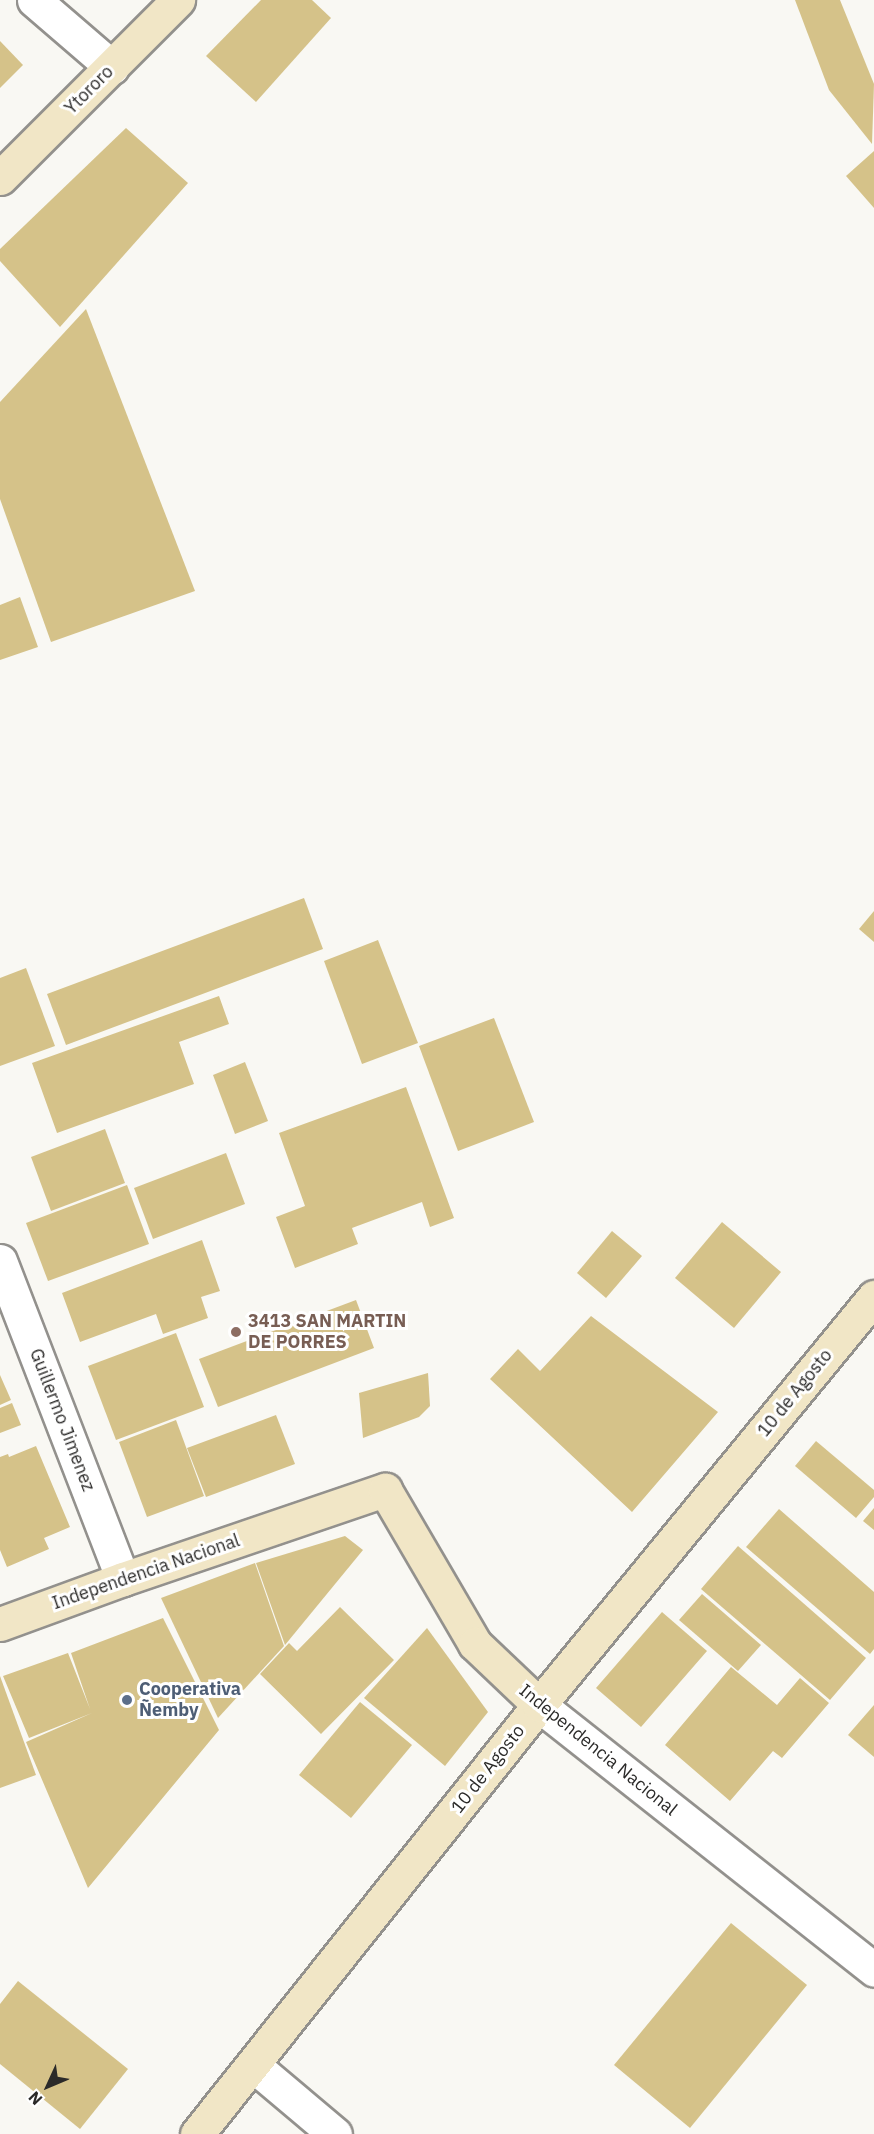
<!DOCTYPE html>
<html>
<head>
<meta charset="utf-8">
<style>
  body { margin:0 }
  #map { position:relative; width:874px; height:2134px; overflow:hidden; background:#f9f8f3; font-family:"IBM Plex Sans",sans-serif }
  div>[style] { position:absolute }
  .building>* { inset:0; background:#d5c289 }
  .roads { filter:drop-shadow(2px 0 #93918d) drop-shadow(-2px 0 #93918d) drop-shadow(0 2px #93918d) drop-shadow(0 -2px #93918d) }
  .street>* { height:33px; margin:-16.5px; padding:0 16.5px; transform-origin:16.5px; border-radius:16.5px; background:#fff }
  .secondary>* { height:33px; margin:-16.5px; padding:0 16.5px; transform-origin:16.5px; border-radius:16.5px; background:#f1e6c6 }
  .dots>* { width:16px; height:16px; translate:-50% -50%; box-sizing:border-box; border:3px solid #fff; border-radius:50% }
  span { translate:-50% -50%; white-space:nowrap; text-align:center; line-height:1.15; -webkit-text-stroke:6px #fff; paint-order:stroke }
  .street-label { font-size:18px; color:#2b2a29 }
  .education-label { font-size:18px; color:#785e54; font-weight:700 }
  .left { translate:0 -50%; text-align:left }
  .service-label { font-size:18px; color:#4e5e75; font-weight:700 }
  .north { position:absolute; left:18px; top:2056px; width:60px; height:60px; -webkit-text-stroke:4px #fff; paint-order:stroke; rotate:226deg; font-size:16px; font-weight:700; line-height:24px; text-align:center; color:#2b2a29 }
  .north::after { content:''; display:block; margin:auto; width:21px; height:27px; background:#2b2a29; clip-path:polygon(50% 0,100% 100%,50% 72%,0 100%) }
</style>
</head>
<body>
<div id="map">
  <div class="building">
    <i style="clip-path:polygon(261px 0,312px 0,331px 18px,256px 102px,206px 56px)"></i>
    <i style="clip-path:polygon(795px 0,840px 0,874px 84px,872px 144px,829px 90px)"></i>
    <i style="clip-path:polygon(0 41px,23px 65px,0 88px)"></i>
    <i style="clip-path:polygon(126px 128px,188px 183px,60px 327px,0 261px,0 249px)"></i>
    <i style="clip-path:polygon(874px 151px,874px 208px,846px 176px)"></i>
    <i style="clip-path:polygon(86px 309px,195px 591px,51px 642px,0 499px,0 402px)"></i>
    <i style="clip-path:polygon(20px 597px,38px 647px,0 660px,0 605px)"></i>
    <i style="clip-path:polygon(304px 898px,323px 949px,66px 1045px,47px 994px)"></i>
    <i style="clip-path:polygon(874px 911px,874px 942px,859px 929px)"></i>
    <i style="clip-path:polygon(378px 940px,418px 1043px,362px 1064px,324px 961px)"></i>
    <i style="clip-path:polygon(26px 968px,55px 1046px,0 1066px,0 978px)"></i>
    <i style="clip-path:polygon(219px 996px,229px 1024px,179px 1042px,194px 1084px,57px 1133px,32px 1063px)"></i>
    <i style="clip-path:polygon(494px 1018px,534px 1122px,458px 1151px,419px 1046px)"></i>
    <i style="clip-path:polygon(245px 1062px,268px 1121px,235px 1134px,213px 1075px)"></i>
    <i style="clip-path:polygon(406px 1087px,454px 1218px,430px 1227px,422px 1202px,352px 1228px,358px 1244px,295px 1268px,276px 1217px,305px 1206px,279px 1133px)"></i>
    <i style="clip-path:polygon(105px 1129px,125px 1183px,51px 1211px,31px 1157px)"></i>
    <i style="clip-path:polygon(226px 1153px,245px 1204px,153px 1239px,134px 1188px)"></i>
    <i style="clip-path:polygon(127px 1185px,149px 1244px,48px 1281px,26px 1223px)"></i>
    <i style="clip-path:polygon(722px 1222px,781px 1272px,734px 1328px,675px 1278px)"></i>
    <i style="clip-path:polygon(612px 1231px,642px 1256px,606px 1298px,577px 1273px)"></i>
    <i style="clip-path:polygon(202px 1240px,220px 1291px,201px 1297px,208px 1318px,163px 1334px,156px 1314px,80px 1342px,62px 1293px)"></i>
    <i style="clip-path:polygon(356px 1300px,374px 1348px,218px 1407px,199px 1359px)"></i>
    <i style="clip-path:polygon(591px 1316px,718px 1412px,632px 1512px,490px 1379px,518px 1349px,540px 1371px)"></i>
    <i style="clip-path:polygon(176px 1333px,204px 1407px,116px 1440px,88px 1366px)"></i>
    <i style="clip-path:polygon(428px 1373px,430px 1406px,419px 1417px,363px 1438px,359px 1393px)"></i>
    <i style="clip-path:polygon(0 1375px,11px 1400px,0 1405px)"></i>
    <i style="clip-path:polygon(12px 1403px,21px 1425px,0 1433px,0 1408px)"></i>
    <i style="clip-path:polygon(276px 1415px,295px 1464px,206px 1497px,187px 1448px)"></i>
    <i style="clip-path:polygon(176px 1420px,204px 1496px,147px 1517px,119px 1442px)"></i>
    <i style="clip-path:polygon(816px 1441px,874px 1490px,874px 1497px,856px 1518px,795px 1466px)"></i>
    <i style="clip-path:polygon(36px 1446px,70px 1527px,44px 1538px,49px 1549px,7px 1567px,0 1550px,0 1457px,8px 1454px,9px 1457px)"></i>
    <i style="clip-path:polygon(874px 1508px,874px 1530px,863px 1521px)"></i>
    <i style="clip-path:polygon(779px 1509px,874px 1592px,874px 1649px,870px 1654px,746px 1547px)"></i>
    <i style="clip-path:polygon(345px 1536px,363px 1550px,285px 1645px,256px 1563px)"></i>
    <i style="clip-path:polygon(738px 1546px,866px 1658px,830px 1700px,701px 1589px)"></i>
    <i style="clip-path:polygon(255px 1563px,284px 1646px,218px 1718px,161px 1598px)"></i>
    <i style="clip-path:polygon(702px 1594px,761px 1645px,738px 1671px,679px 1620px)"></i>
    <i style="clip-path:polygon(340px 1607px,394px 1660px,321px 1734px,260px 1674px,289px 1643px,297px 1651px)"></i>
    <i style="clip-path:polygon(662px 1612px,707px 1651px,641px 1727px,596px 1688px)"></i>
    <i style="clip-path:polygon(163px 1618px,219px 1730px,88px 1888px,26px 1742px,92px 1713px,29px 1738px,3px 1676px,68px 1653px,90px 1709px,71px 1653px)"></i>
    <i style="clip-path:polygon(427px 1628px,488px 1712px,445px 1766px,364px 1698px)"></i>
    <i style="clip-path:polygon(731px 1667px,777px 1705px,800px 1678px,829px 1703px,782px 1758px,773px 1751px,730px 1801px,665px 1745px)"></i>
    <i style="clip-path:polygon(0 1676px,36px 1775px,0 1788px)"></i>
    <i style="clip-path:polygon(360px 1702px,412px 1745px,351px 1818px,299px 1775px)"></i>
    <i style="clip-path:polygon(874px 1705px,874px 1757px,848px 1735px)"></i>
    <i style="clip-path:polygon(731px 1923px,807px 1985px,690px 2128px,614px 2065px)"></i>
    <i style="clip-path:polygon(18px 1981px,128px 2069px,80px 2129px,0 2064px,0 2004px)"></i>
  </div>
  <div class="roads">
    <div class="street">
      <i style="left:34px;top:0;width:103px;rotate:40.7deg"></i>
      <i style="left:0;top:1261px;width:341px;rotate:68.9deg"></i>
      <i style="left:539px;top:1705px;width:427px;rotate:38.3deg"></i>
      <i style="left:253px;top:2065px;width:107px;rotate:40.1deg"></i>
    </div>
    <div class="secondary">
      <i style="left:0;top:178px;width:252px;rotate:-45deg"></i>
      <i style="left:0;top:1624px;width:131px;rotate:-20.1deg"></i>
      <i style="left:123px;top:1579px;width:277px;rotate:-18.8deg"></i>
      <i style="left:385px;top:1490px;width:178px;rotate:59.7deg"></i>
      <i style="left:475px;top:1644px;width:88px;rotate:43.6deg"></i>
      <i style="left:197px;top:2134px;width:549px;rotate:-51.44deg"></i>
      <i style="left:539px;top:1705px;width:528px;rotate:-50.61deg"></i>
    </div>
  </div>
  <div class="dots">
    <i style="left:236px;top:1332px;background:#8d6e63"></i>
    <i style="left:127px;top:1700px;background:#5c6f8a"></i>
  </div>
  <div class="street-label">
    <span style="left:89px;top:90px;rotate:-45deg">Ytororo</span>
    <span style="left:795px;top:1393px;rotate:-51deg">10 de Agosto</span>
    <span style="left:62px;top:1420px;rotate:69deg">Guillermo Jimenez</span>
    <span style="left:146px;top:1572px;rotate:-19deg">Independencia Nacional</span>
    <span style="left:598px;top:1750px;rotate:39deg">Independencia Nacional</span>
    <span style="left:488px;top:1769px;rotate:-52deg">10 de Agosto</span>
  </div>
  <div class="education-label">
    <span class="left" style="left:248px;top:1332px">3413 SAN MARTIN<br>DE PORRES</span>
  </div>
  <div class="service-label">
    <span class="left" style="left:139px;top:1700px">Cooperativa<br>Ñemby</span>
  </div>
  <div class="north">N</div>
</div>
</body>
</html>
